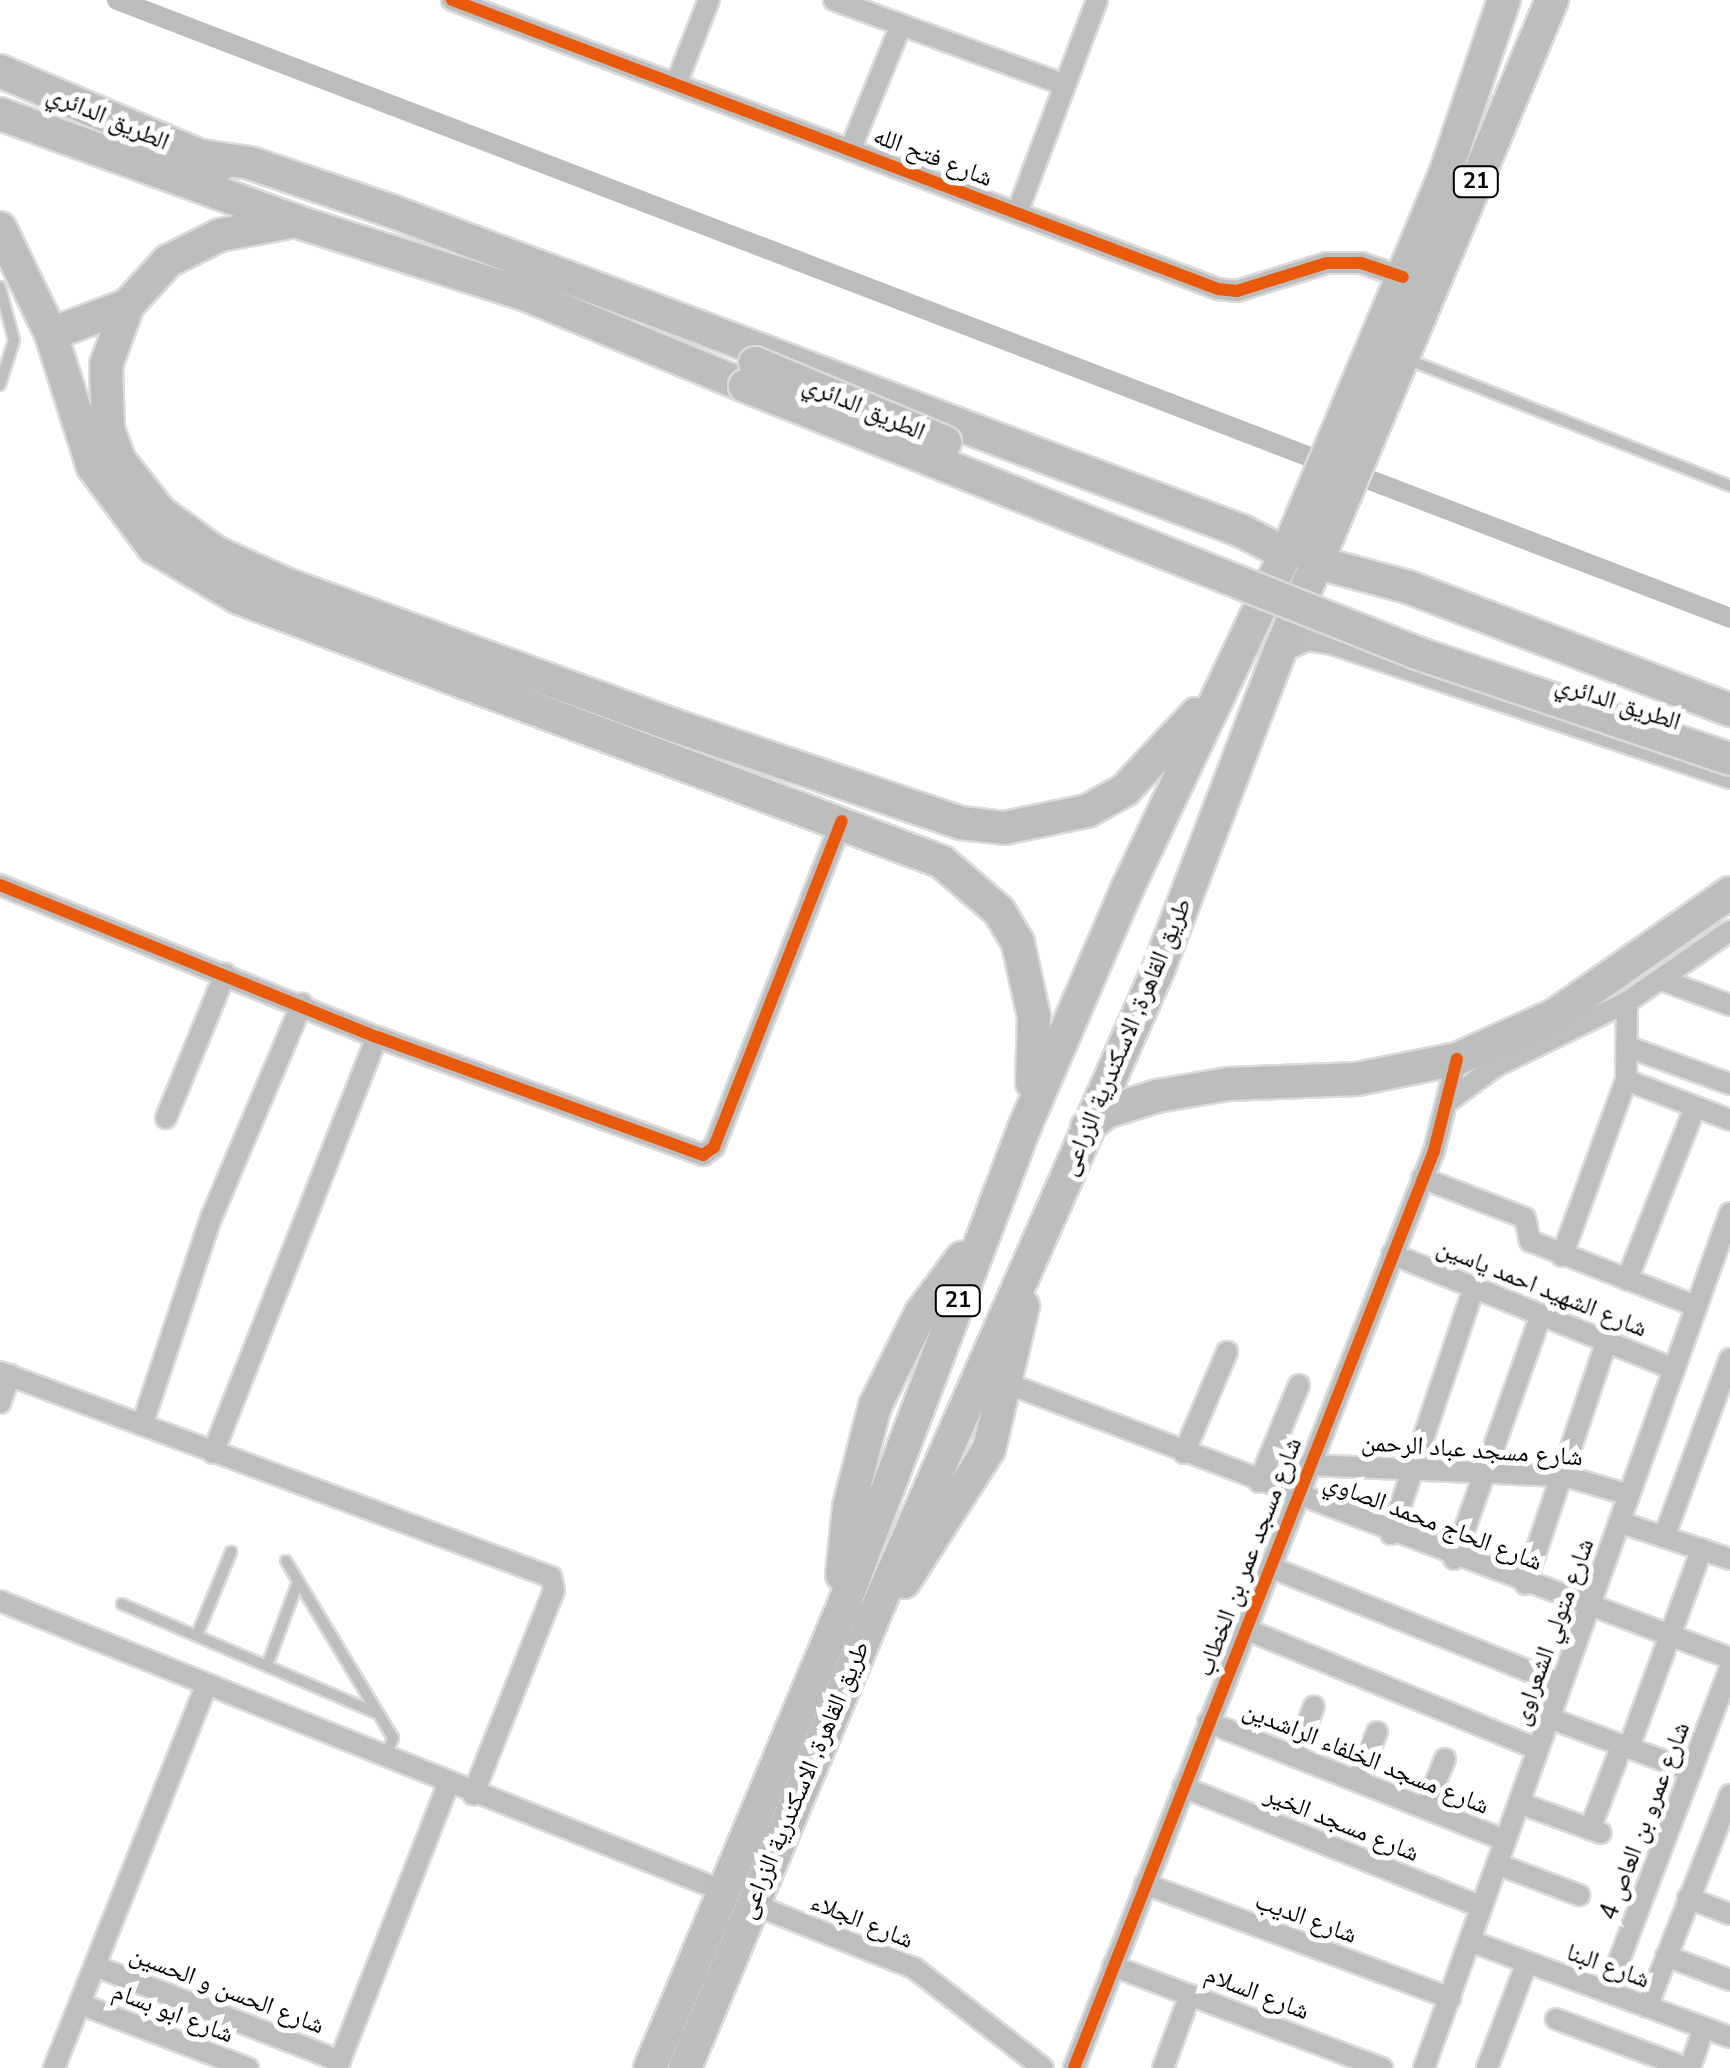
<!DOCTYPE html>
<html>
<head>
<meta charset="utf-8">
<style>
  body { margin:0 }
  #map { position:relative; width:1730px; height:2068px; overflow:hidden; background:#fff; font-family:"Nunito Sans","Noto Naskh Arabic",sans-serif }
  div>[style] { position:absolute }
  .canal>* { height:20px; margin:-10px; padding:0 10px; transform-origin:10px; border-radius:10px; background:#bcbcbc }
  .roads { filter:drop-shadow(2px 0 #dbdbdb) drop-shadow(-2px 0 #dbdbdb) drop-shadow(0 2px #dbdbdb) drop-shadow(0 -2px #dbdbdb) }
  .service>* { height:10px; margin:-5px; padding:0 5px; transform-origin:5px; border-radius:5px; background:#bebebe }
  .minor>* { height:20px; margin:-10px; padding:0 10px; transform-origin:10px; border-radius:10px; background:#bebebe }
  .primary>* { height:32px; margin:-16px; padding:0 16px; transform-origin:16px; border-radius:16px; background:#bdbdbd }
  .trunk>* { height:32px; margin:-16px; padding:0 16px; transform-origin:16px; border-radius:16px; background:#bdbdbd }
  .bridges { filter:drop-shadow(2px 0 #dbdbdb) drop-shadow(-2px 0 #dbdbdb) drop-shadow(0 2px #dbdbdb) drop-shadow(0 -2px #dbdbdb) }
  .primary-bridge>* { height:32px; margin:-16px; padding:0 16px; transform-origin:16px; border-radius:16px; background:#bdbdbd }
  .cycleway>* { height:12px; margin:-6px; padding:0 6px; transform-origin:6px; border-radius:6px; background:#e8590c }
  span { translate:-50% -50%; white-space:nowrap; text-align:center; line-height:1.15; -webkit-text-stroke:10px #fff; paint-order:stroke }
  .shield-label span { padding:2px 8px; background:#fff; border:2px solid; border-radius:8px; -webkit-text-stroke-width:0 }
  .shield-label { font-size:22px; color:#000; font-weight:700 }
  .street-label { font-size:25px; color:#000 }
</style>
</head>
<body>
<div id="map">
  <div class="canal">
    <i style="left:117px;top:0;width:1727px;rotate:20.96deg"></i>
  </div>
  <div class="roads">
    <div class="service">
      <i style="left:0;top:287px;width:55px;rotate:75.2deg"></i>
      <i style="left:14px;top:340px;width:47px;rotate:107.3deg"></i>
      <i style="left:1409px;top:360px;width:345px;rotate:21.4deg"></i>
      <i style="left:286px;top:1561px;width:207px;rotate:58.8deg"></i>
      <i style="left:393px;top:1738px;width:22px;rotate:112deg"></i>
      <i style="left:122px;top:1604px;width:276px;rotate:23.2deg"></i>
      <i style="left:197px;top:1635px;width:90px;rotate:-67.7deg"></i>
      <i style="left:268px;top:1663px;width:86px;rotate:-69.7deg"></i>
    </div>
    <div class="minor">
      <i style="left:452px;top:0;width:819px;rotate:20.67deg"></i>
      <i style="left:1218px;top:289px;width:19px;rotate:6deg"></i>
      <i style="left:1237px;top:291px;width:94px;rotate:-17.3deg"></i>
      <i style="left:1327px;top:263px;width:34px"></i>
      <i style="left:1361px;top:263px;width:44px;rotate:18.4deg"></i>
      <i style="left:834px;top:0;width:246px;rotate:20.2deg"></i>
      <i style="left:676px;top:84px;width:90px;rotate:-68.6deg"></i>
      <i style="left:850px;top:150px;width:135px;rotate:-67.8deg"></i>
      <i style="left:1017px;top:213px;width:228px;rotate:-69.4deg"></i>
      <i style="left:1279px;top:653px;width:32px;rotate:-24deg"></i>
      <i style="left:1308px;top:640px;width:24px;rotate:9deg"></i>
      <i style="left:1332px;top:644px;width:420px;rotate:18.6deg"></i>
      <i style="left:0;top:885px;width:406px;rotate:22deg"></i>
      <i style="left:377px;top:1037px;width:347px;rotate:19.9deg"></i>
      <i style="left:703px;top:1155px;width:14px;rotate:-36deg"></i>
      <i style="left:714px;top:1147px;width:350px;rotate:-68.6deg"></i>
      <i style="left:1662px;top:980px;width:72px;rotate:20.2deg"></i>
      <i style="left:1631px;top:1048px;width:105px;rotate:20deg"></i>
      <i style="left:1626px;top:1080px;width:111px;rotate:21deg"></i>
      <i style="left:1450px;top:1100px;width:57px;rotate:-36.5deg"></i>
      <i style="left:1496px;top:1066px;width:146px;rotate:-26deg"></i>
      <i style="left:1627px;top:1002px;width:125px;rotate:-34.6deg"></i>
      <i style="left:166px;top:1118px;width:156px;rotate:-67.7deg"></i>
      <i style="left:1422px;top:1178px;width:110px;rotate:21.2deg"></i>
      <i style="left:1525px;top:1218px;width:24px;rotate:78deg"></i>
      <i style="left:1530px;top:1241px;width:178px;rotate:21.4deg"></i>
      <i style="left:1392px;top:1254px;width:305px;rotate:22.2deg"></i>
      <i style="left:1562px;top:1256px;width:187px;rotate:-70deg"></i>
      <i style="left:1626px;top:1080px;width:78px;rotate:-89.3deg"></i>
      <i style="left:1627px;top:1280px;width:186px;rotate:-68.5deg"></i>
      <i style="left:0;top:1372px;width:588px;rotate:20.41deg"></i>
      <i style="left:551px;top:1577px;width:13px;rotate:77deg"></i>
      <i style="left:554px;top:1590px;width:220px;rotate:111.6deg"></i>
      <i style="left:1009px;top:1384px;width:771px;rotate:20.81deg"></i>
      <i style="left:0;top:1403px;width:30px;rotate:-70deg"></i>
      <i style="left:142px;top:1425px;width:218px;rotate:-71.6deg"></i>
      <i style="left:211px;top:1218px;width:233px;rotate:-67deg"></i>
      <i style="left:213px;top:1453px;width:447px;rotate:-68.5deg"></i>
      <i style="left:1184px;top:1453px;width:110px;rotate:-66.9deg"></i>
      <i style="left:1309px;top:1465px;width:256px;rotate:2.5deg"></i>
      <i style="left:1565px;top:1476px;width:67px;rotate:16.5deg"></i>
      <i style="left:1259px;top:1482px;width:105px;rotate:-67.6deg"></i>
      <i style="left:1619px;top:1522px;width:117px;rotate:18.4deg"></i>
      <i style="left:1391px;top:1534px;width:261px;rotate:-71.4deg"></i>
      <i style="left:1664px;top:1537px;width:190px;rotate:-69.7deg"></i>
      <i style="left:1454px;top:1559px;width:259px;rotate:-70.4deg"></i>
      <i style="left:1270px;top:1567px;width:314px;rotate:21.9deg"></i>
      <i style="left:1525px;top:1584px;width:256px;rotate:-71.4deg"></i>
      <i style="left:0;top:1601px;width:779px;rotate:21.86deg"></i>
      <i style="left:1245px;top:1629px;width:317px;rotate:22.3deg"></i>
      <i style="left:1549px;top:1718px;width:152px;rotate:20.5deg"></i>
      <i style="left:1208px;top:1722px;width:320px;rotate:21.7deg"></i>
      <i style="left:1629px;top:1747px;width:211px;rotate:-69.8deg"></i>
      <i style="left:1295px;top:1756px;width:53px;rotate:-69.2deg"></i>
      <i style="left:1357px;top:1781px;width:53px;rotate:-67.8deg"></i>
      <i style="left:1183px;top:1787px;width:322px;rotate:21.9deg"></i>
      <i style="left:1519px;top:1803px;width:87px;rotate:20.1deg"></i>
      <i style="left:1425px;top:1808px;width:53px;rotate:-67.8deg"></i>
      <i style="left:1590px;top:1829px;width:90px;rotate:-69.1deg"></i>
      <i style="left:1497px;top:1864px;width:88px;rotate:20.7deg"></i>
      <i style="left:1145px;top:1884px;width:326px;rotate:20.5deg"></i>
      <i style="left:1688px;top:1898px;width:45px;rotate:20.9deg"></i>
      <i style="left:752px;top:1904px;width:174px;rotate:21.6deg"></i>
      <i style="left:914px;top:1968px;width:163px;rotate:37.8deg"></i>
      <i style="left:1470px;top:1941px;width:277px;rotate:20.3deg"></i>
      <i style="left:1666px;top:1956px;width:68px;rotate:20.6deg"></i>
      <i style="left:95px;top:1966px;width:263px;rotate:21.2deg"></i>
      <i style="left:1113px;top:1966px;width:288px;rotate:20.8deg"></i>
      <i style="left:1607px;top:1992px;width:347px;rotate:-69.2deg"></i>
      <i style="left:80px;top:2004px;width:180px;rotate:20.9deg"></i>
      <i style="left:1647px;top:2007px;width:228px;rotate:-68.6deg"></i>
      <i style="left:1556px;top:2019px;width:140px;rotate:20.5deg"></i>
      <i style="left:54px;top:2068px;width:410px;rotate:-68.3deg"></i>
      <i style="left:337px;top:2068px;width:304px;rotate:-68.6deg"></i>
      <i style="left:1074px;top:2068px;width:985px;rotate:-68.57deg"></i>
      <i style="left:1434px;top:1151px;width:95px;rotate:-76deg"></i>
      <i style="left:1163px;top:2068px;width:78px;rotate:-69.7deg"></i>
      <i style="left:1424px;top:2068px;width:908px;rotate:-70.31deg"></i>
      <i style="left:1487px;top:2068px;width:113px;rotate:-69.3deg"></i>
      <i style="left:1690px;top:2068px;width:43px;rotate:-71.1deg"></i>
    </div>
    <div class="primary">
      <i style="left:0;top:71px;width:240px;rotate:23deg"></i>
      <i style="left:0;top:114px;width:314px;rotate:19.9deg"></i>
      <i style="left:295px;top:221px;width:240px;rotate:17.7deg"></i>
      <i style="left:524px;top:294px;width:239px;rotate:22.6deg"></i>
    </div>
    <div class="trunk">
      <i style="left:194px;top:155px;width:57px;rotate:8.1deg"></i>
      <i style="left:250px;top:163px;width:149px;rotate:18.8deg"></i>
      <i style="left:391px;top:211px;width:909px;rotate:20.61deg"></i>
      <i style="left:1242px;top:531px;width:50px;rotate:27.6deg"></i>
      <i style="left:295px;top:221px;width:76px;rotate:169.4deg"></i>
      <i style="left:220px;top:235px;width:58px;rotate:153.4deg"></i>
      <i style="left:168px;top:261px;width:59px;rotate:132.3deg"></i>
      <i style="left:128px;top:305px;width:64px;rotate:110.1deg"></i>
      <i style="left:106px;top:365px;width:64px;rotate:88.2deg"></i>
      <i style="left:108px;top:429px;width:33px;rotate:70deg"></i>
      <i style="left:119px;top:460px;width:66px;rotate:51.7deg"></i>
      <i style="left:160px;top:512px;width:68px;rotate:36deg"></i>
      <i style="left:215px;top:552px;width:75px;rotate:24.5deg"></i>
      <i style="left:283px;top:583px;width:412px;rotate:20deg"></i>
      <i style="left:670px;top:724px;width:307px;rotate:18.8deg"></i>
      <i style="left:961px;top:823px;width:43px;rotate:6.6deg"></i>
      <i style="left:1004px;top:828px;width:85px;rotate:-11.6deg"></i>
      <i style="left:1087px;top:811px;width:43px;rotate:-28.9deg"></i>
      <i style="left:1125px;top:790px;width:104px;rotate:-46.9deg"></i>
      <i style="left:0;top:228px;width:118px;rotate:64.3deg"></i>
      <i style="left:51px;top:334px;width:139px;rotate:72.5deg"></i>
      <i style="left:93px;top:467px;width:100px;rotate:53.1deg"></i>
      <i style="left:153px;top:547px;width:100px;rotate:30.7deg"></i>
      <i style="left:239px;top:598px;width:751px;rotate:20.58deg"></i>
      <i style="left:942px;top:862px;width:75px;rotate:40.7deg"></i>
      <i style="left:999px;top:911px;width:37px;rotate:59deg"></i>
      <i style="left:1018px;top:943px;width:76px;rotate:77.8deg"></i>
      <i style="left:1034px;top:1017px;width:66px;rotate:91.7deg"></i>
      <i style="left:51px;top:334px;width:82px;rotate:-20.6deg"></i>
      <i style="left:1319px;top:563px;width:92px;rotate:15.1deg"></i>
      <i style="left:1408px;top:587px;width:345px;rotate:20.9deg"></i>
      <i style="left:1087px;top:1127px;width:24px;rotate:-38deg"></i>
      <i style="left:1106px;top:1112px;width:53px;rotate:-17.4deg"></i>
      <i style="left:1157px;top:1096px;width:72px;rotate:-9.6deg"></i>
      <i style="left:1228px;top:1084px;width:129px;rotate:-2.2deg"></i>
      <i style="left:1357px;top:1079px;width:102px;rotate:-11.3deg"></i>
      <i style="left:1457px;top:1059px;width:107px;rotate:-24.2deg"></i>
      <i style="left:1555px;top:1015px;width:213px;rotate:-34.9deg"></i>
      <i style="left:842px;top:1575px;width:68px;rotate:-84.1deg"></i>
      <i style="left:849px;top:1507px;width:104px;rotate:-75.6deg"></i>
      <i style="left:875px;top:1406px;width:104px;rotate:-63.7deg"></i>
      <i style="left:921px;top:1313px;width:69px;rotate:-53.3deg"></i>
      <i style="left:904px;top:1582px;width:158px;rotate:-57.4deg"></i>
      <i style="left:989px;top:1449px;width:147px;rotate:-76.6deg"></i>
      <i style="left:650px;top:2068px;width:494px;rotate:-67.3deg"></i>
      <i style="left:841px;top:1612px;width:520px;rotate:-69.26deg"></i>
      <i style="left:1025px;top:1126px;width:260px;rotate:-66.7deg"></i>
      <i style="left:1128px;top:887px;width:378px;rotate:-64.7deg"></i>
      <i style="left:1290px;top:545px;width:396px;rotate:-67.3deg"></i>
      <i style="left:1443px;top:180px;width:190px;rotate:-71.3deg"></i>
      <i style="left:685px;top:2068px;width:485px;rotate:-67.3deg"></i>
      <i style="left:872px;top:1620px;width:710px;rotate:-66.25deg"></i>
      <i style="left:1158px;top:970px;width:339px;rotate:-69.1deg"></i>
      <i style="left:1279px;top:653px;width:708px;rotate:-67.31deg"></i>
    </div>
  </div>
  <div class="bridges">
    <div class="primary-bridge">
      <i style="left:755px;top:363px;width:206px;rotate:22.6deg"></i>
      <i style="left:745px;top:386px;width:723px;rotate:21.67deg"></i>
      <i style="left:1417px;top:653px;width:330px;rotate:18.7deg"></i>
    </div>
  </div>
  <div class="cycleway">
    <i style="left:452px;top:0;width:819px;rotate:20.67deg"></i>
    <i style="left:1218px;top:289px;width:19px;rotate:6deg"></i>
    <i style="left:1237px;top:291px;width:94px;rotate:-17.3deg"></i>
    <i style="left:1327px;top:263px;width:34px"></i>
    <i style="left:1361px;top:263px;width:44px;rotate:18.4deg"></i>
    <i style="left:0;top:885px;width:406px;rotate:22deg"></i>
    <i style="left:377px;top:1037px;width:347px;rotate:19.9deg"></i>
    <i style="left:703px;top:1155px;width:14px;rotate:-36deg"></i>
    <i style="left:714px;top:1147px;width:350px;rotate:-68.6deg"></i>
    <i style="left:1074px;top:2068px;width:985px;rotate:-68.57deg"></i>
    <i style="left:1434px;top:1151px;width:95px;rotate:-76deg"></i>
  </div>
  <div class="shield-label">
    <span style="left:1476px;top:182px">21</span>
    <span style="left:958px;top:1301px">21</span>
  </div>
  <div class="street-label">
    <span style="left:108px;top:118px;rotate:23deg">الطريق الدائري</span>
    <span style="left:933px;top:157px;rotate:21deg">شارع فتح الله</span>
    <span style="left:864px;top:408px;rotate:23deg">الطريق الدائري</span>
    <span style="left:1618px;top:703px;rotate:18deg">الطريق الدائري</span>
    <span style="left:1126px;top:1037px;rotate:-67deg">طريق القاهرة, الاسكندرية الزراعى</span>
    <span style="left:1542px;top:1288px;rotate:22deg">شارع الشهيد احمد ياسين</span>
    <span style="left:1472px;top:1450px;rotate:4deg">شارع مسجد عباد الرحمن</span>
    <span style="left:1433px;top:1522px;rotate:21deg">شارع الحاج محمد الصاوي</span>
    <span style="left:1249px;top:1557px;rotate:-69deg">شارع مسجد عمر بن الخطاب</span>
    <span style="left:1553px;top:1632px;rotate:-70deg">شارع متولي الشعراوى</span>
    <span style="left:1366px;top:1758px;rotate:22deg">شارع مسجد الخلفاء الراشدين</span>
    <span style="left:804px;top:1780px;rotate:-67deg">طريق القاهرة, الاسكندرية الزراعى</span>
    <span style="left:1645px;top:1821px;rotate:-69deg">شارع عمرو بن العاص 4</span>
    <span style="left:1342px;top:1824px;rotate:22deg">شارع مسجد الخير</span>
    <span style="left:1306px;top:1918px;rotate:20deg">شارع الديب</span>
    <span style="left:862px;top:1921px;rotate:22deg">شارع الجلاء</span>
    <span style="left:1608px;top:1966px;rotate:20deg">شارع البنا</span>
    <span style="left:227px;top:1990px;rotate:21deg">شارع الحسن و الحسين</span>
    <span style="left:1257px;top:1993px;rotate:21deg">شارع السلام</span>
    <span style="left:173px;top:2013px;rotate:21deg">شارع ابو بسام</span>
  </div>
</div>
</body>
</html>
